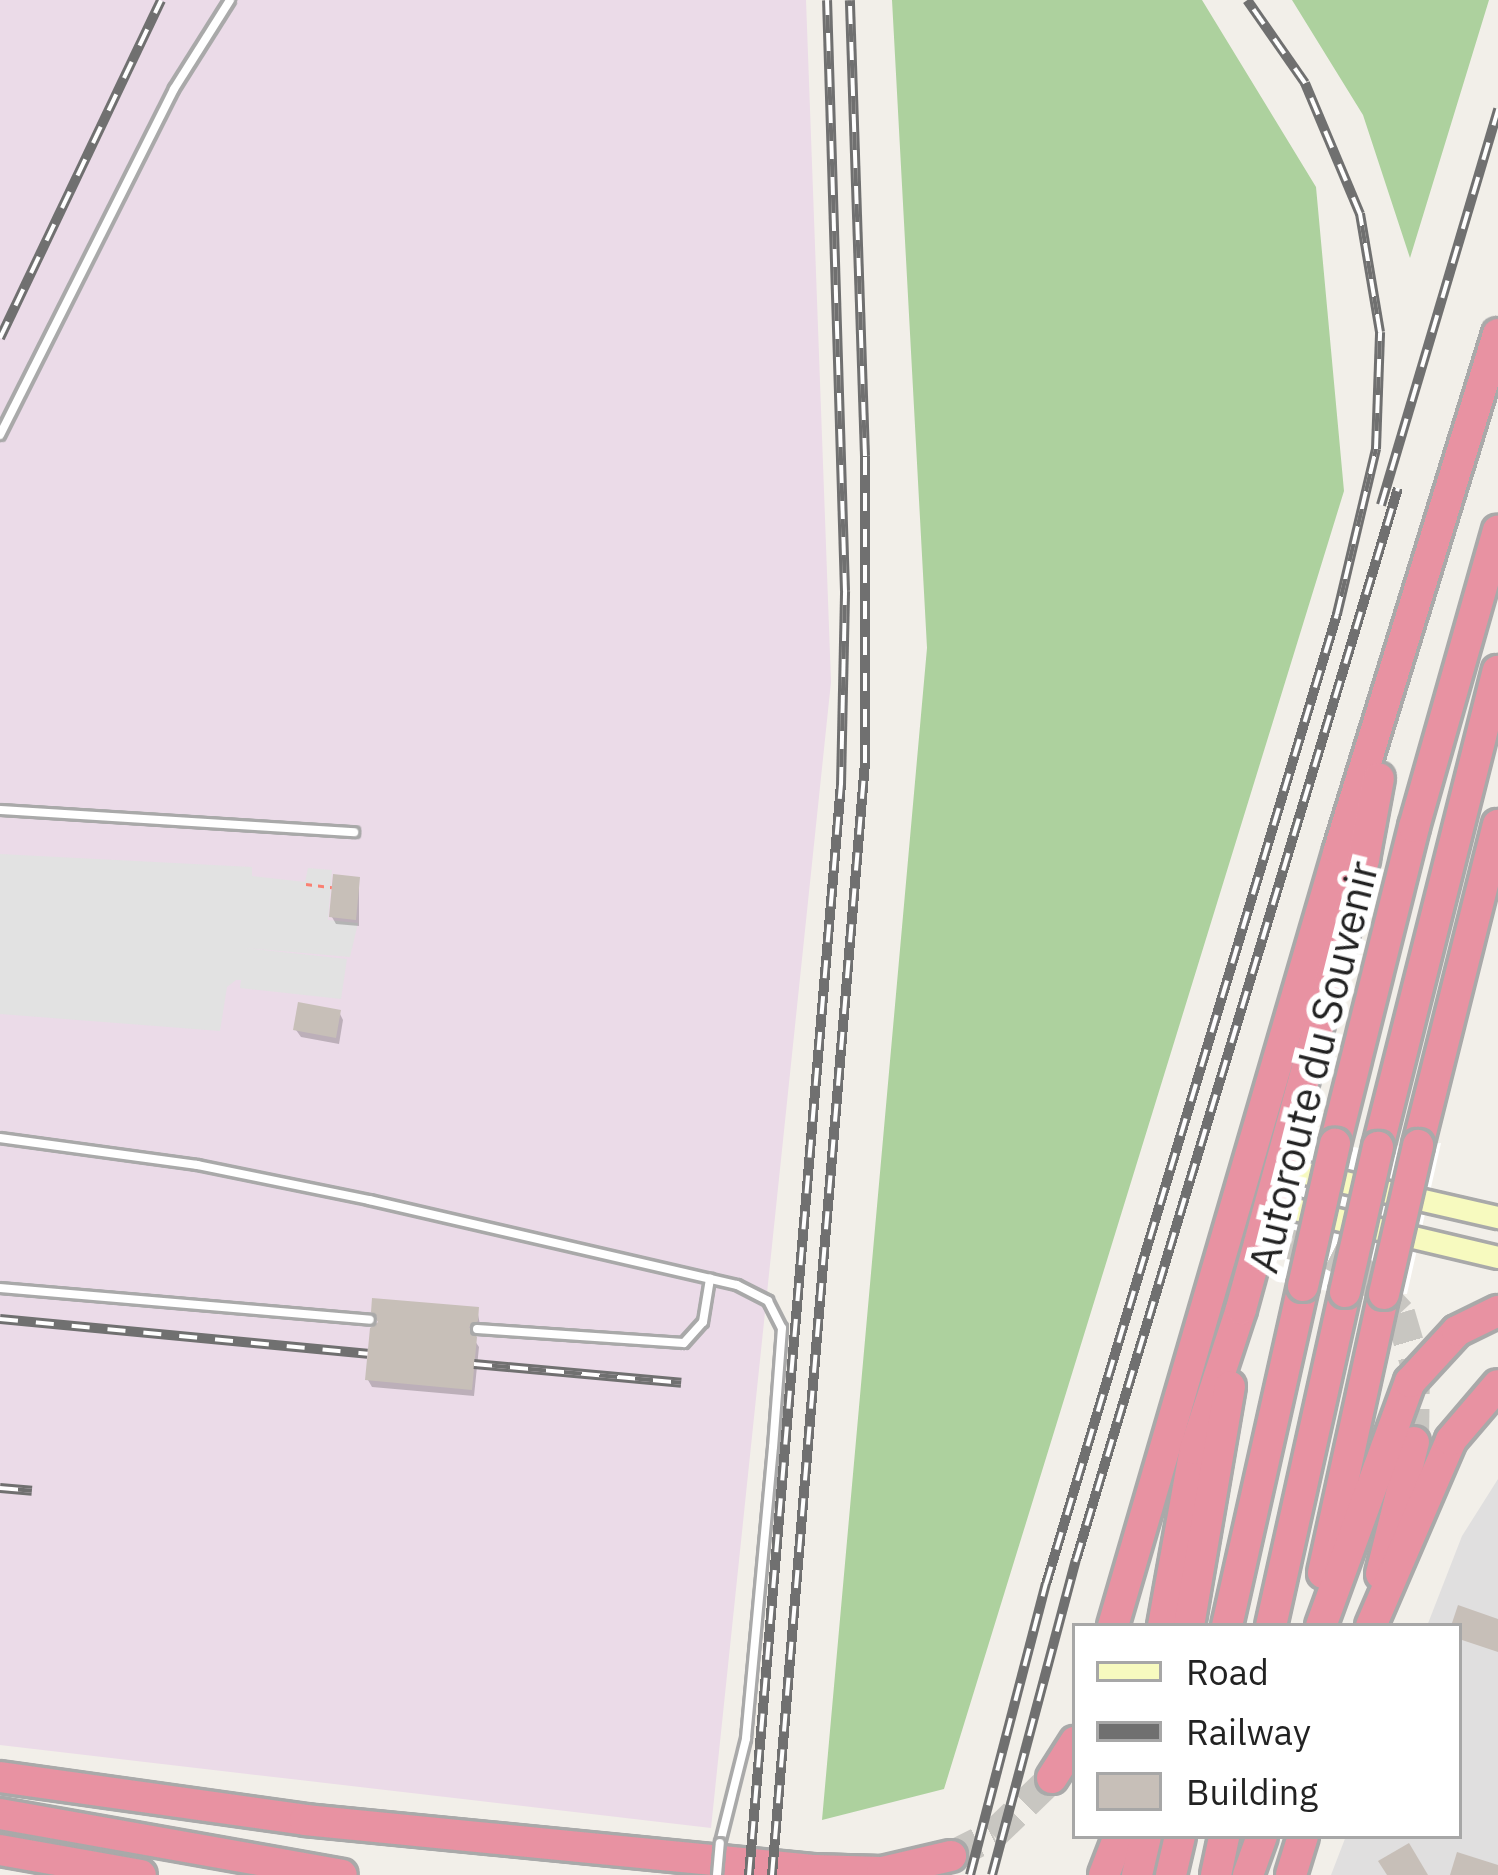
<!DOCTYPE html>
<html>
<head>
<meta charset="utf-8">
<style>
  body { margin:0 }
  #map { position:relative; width:1498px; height:1875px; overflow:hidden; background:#f2efe9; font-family:"IBM Plex Sans",sans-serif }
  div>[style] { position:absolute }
  .residential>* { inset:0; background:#e0dfdf }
  .industrial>* { inset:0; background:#ebdbe8 }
  .forest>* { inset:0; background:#add19e }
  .parking>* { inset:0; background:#e2e2e2 }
  .pier>* { inset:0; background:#fff }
  .shadow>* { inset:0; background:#0003 }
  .building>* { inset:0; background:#c7bfb8 }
  .motorway-tunnel>* { height:30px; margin-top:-15px; transform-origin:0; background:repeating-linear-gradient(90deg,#c8c6c1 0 30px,transparent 0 45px) }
  .path>* { height:3px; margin-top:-1.5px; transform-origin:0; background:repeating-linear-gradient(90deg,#fa8072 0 6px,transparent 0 12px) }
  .roads { filter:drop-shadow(3px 0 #a9a9a9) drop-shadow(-3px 0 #a9a9a9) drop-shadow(0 3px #a9a9a9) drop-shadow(0 -3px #a9a9a9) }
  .service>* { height:8px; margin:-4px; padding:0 4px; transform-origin:4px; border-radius:4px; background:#fff }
  .secondary>* { height:21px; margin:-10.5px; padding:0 10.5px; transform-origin:10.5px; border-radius:10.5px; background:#f7fabf }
  .motorway>* { height:30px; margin:-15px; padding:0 15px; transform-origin:15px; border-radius:15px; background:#e892a2 }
  .rail>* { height:10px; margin-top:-5px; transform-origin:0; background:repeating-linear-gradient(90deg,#fff 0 18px,#707070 0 36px); box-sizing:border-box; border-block:3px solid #707070 }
  .bridges { filter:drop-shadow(3px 0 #a9a9a9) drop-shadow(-3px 0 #a9a9a9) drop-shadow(0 3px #a9a9a9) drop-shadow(0 -3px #a9a9a9) }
  .service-bridge>* { height:8px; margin:-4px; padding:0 4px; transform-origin:4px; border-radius:4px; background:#fff }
  .motorway-bridge>* { height:30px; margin:-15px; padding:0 15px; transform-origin:15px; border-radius:15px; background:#e892a2 }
  span { translate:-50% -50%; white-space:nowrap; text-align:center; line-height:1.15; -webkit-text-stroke:12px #fff; paint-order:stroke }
  .street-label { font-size:42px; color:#222 }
  .legend { position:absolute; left:1072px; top:1623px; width:390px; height:216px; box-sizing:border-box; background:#fff; border:3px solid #a7a7a7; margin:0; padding:15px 21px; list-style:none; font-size:36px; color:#222 }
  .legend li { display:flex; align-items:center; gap:24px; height:60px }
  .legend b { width:60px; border:3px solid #a7a7a7 }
</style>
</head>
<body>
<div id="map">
  <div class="residential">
    <i style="clip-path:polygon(1498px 1479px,1498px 1875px,1331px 1875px,1346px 1836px,1459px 1836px,1459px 1626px,1427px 1626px,1462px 1536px)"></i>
  </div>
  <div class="industrial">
    <i style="clip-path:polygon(0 0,806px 0,831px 682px,711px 1828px,0 1745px)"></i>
  </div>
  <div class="forest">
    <i style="clip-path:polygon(892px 0,1202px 0,1316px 187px,1344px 491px,944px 1789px,822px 1820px,927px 648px)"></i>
    <i style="clip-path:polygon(1292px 0,1489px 0,1410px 258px,1363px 115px)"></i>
  </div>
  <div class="parking">
    <i style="clip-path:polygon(0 854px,252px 867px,252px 876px,305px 882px,308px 868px,332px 870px,328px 920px,358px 923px,350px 957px,245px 948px,347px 959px,341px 999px,240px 988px,241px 980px,236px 980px,227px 987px,220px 1031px,0 1014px)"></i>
  </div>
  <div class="pier">
    <i style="clip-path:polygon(1313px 1139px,1359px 1148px,1441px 1143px,1407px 1294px,1328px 1291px,1280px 1282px)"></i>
  </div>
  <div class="shadow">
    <i style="clip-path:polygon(359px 880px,359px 926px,336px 924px,332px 917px)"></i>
    <i style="clip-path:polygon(339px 1012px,343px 1020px,339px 1044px,301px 1037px,296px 1030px)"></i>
    <i style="clip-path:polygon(477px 1310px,481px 1329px,471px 1335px,479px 1347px,474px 1396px,372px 1387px,368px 1380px,381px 1323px)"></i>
  </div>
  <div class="building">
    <i style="clip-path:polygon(333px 874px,360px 877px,356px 920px,329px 917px)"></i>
    <i style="clip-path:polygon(298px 1002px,341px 1010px,336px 1038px,293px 1030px)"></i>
    <i style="clip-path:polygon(372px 1298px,479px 1307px,478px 1321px,469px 1327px,477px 1337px,472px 1390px,365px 1380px,370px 1328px,378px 1322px,371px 1312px)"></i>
    <i style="clip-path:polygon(1458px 1605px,1498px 1619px,1498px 1652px,1459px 1639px,1459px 1626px,1451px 1626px)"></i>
    <i style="clip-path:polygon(1409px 1843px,1428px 1875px,1387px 1875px,1378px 1861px)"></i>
    <i style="clip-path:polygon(1457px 1852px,1498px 1865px,1498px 1875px,1450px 1875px)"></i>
  </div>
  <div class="motorway-tunnel">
    <i style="left:1289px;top:1244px;width:43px;rotate:14.7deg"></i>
    <i style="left:1331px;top:1255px;width:33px;rotate:27deg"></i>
    <i style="left:1360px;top:1270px;width:59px;rotate:47.1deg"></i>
    <i style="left:1400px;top:1313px;width:53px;rotate:73.6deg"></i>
    <i style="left:1415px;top:1364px;width:78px;rotate:90.7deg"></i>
    <i style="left:951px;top:1856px;width:47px;rotate:-26.6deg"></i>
    <i style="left:993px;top:1835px;width:82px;rotate:-44deg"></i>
  </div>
  <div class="path">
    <i style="left:306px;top:884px;width:26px;rotate:7deg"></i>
  </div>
  <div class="roads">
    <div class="service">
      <i style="left:0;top:435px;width:387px;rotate:-63.3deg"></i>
      <i style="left:174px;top:89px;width:105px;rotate:-57.8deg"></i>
      <i style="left:0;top:810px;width:355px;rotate:3.6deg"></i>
      <i style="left:0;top:1138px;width:199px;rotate:7.8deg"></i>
      <i style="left:197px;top:1165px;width:176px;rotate:11.5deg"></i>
      <i style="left:369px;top:1200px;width:378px;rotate:13deg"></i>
      <i style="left:737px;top:1285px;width:35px;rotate:27deg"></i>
      <i style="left:768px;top:1301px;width:30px;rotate:63deg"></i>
      <i style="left:782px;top:1328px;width:119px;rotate:94.3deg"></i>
      <i style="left:773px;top:1447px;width:293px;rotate:95.3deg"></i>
      <i style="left:746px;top:1739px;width:107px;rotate:104deg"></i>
      <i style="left:0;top:1288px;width:371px;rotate:4.9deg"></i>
      <i style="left:477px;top:1329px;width:207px;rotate:3.9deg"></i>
      <i style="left:684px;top:1343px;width:28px;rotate:-48deg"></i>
      <i style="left:703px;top:1322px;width:44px;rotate:-80.8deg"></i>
    </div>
    <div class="secondary">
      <i style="left:1279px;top:1167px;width:225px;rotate:12.9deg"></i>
      <i style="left:1269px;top:1203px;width:235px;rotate:13.3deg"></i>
    </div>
    <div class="motorway">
      <i style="left:1335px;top:1144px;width:327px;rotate:-76deg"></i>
      <i style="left:1414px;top:827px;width:308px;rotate:-74.2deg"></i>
      <i style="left:1418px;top:1145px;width:330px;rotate:-76deg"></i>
      <i style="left:1378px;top:1147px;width:491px;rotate:-75.9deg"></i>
      <i style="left:1323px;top:1573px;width:286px;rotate:-77.7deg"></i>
      <i style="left:1381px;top:1574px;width:136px;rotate:-76deg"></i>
      <i style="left:1113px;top:1626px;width:808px;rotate:-73.76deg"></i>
      <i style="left:1339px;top:850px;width:540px;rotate:-72.87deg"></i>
      <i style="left:1163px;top:1626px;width:180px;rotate:-79.8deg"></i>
      <i style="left:1195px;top:1449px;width:147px;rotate:-71.8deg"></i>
      <i style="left:1241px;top:1309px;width:467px;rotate:-74.7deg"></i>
      <i style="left:1364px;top:859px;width:82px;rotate:-79.5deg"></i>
      <i style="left:1189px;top:1626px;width:243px;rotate:-80.3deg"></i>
      <i style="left:1227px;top:1626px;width:348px;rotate:-77.4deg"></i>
      <i style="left:1271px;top:1626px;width:342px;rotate:-77.5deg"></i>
      <i style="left:1321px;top:1626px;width:260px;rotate:-70deg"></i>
      <i style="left:1410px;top:1382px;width:69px;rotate:-47.3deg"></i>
      <i style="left:1457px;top:1331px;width:46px;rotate:-26deg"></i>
      <i style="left:1371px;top:1626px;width:202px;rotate:-66.7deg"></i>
      <i style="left:1451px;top:1440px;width:72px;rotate:-49.5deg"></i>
      <i style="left:0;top:1777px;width:308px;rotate:8deg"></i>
      <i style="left:305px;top:1820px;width:510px;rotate:5.62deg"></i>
      <i style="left:813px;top:1870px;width:69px;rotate:1.7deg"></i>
      <i style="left:882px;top:1872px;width:71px;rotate:-13.1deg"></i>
      <i style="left:1052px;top:1778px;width:43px;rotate:-57.4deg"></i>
      <i style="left:0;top:1814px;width:347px;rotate:10.1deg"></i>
      <i style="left:0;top:1850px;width:143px;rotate:10.1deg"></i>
      <i style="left:1104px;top:1875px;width:42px;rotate:-69deg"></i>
      <i style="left:1137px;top:1875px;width:40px;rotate:-77deg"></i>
      <i style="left:1171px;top:1875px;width:40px;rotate:-77deg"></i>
      <i style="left:1216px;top:1875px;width:40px;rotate:-78deg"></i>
      <i style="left:1248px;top:1875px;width:41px;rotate:-70.3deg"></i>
      <i style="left:1291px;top:1875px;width:41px;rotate:-72.9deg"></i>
    </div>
  </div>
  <div class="rail">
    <i style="left:0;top:338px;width:374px;rotate:-64.5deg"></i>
    <i style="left:1381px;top:505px;width:413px;rotate:-73.5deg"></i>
    <i style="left:0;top:1319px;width:369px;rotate:5.4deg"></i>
    <i style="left:474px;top:1364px;width:208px;rotate:5.2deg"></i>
    <i style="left:0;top:1488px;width:32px;rotate:5deg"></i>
    <i style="left:749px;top:1875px;width:1094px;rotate:-85.18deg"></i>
    <i style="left:841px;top:785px;width:194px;rotate:-88.8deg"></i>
    <i style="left:845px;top:591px;width:591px;rotate:-91.74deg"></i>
    <i style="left:772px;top:1875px;width:1116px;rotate:-85.22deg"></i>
    <i style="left:865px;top:763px;width:307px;rotate:-90deg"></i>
    <i style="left:865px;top:456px;width:456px;rotate:-91.9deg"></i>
    <i style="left:970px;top:1875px;width:301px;rotate:-75.4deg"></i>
    <i style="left:1046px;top:1584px;width:1013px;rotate:-73.3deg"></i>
    <i style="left:1337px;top:614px;width:170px;rotate:-76.7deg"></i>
    <i style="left:1376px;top:449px;width:117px;rotate:-88deg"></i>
    <i style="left:1380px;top:332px;width:120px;rotate:-99.6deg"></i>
    <i style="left:1360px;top:214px;width:142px;rotate:-112.8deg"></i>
    <i style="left:1305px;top:83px;width:101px;rotate:-124.9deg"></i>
    <i style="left:992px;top:1875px;width:326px;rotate:-75.1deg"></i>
    <i style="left:1076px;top:1560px;width:1119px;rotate:-73.28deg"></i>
  </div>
  <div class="bridges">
    <div class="service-bridge">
      <i style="left:717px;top:1875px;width:32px;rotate:-85deg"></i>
    </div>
    <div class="motorway-bridge">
      <i style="left:1303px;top:1286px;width:146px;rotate:-77.3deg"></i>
      <i style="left:1345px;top:1292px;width:149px;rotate:-77.2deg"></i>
      <i style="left:1384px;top:1294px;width:153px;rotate:-77.1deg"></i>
    </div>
  </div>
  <div class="street-label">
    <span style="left:1313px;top:1067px;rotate:-76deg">Autoroute du Souvenir</span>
  </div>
  <ul class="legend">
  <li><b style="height:15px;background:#f7fabf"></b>Road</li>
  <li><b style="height:15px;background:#707070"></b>Railway</li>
  <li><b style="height:33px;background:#c7bfb8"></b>Building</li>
  </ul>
</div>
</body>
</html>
